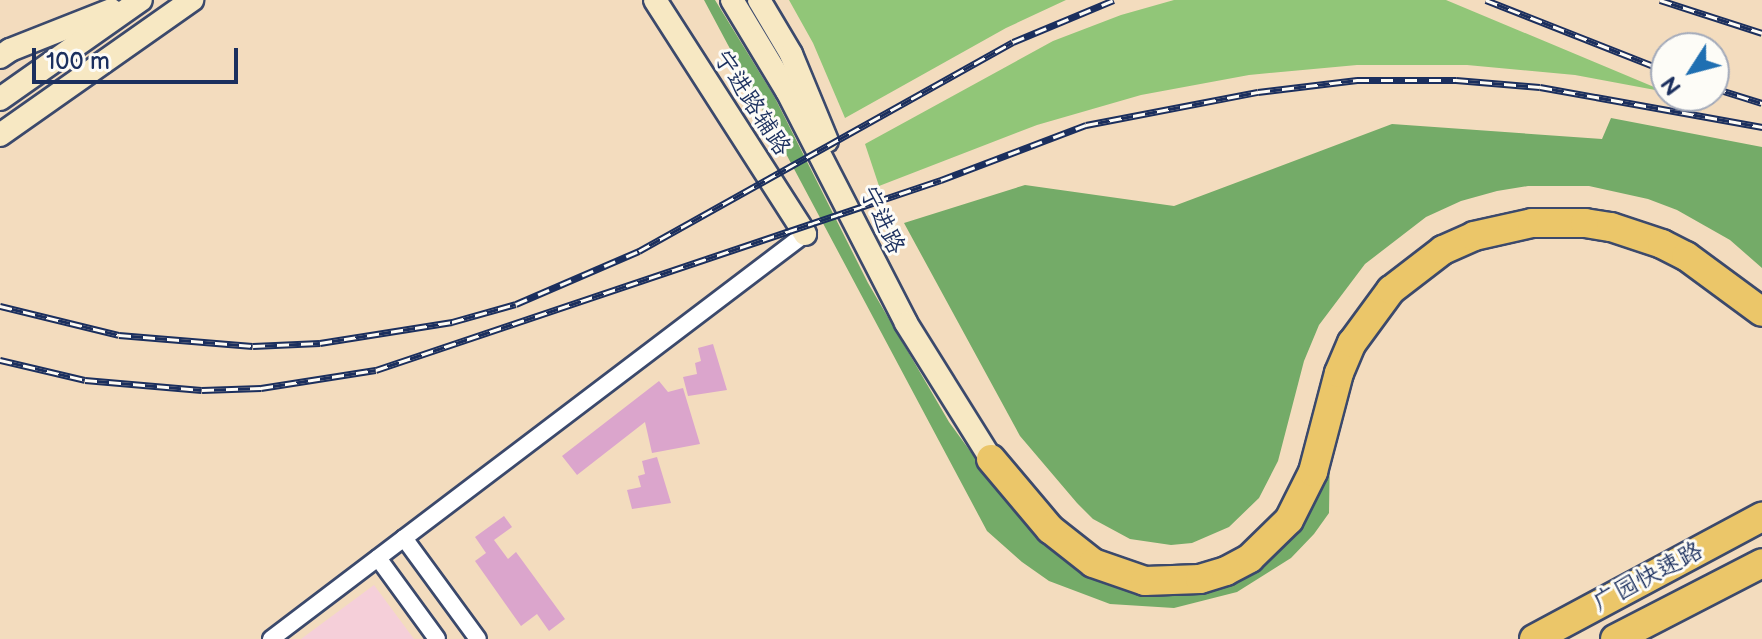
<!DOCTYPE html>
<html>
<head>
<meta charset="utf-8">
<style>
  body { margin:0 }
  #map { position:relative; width:1762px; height:639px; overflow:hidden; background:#f3dcbe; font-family:"Balsamiq Sans","LXGW WenKai TC",sans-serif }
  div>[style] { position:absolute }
  .built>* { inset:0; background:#f5cfd9 }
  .green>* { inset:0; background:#91c678 }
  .forest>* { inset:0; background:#74ab68 }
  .building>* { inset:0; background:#dba5cc }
  .roads { filter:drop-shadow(2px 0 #3b496c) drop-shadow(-2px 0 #3b496c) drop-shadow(0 2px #3b496c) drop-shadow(0 -2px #3b496c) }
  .street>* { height:16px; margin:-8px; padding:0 8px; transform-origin:8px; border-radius:8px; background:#fff }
  .secondary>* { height:22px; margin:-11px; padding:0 11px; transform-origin:11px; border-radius:11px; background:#f7e8c3 }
  .highway>* { height:28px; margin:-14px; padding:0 14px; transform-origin:14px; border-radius:14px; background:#ebc669 }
  .rail>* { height:7px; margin-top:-3.5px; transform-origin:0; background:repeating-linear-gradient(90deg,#fdfcf7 0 12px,#1b2f5e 0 24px); box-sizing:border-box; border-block:2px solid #1b2f5e }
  span { translate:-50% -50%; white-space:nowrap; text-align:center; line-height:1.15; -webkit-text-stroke:6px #fdfcf7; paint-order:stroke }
  .street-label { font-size:24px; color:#1b2f5e }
  .north { position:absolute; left:1650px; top:32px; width:80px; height:80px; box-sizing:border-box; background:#fdfcf7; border:2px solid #a3aaba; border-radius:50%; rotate:234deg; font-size:22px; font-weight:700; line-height:32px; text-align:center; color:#1b2f5e }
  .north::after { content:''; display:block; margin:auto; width:28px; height:36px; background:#1f6fb2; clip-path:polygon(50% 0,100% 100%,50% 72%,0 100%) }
  .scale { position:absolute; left:32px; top:48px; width:206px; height:36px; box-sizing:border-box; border:4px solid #1b2f5e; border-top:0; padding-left:10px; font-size:24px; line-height:28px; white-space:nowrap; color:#1b2f5e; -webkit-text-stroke:6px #fdfcf7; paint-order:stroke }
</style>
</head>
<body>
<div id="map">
  <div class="built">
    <i style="clip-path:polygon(374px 585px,414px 639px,301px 639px)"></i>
  </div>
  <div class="green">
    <i style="clip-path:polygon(789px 0,1066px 0,1006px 28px,845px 118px,813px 43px)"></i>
    <i style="clip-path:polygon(1174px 0,1446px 0,1666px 92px,1575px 75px,1467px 65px,1357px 65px,1249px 75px,1141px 95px,1037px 125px,879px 186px,865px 144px,1053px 41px,1121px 15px)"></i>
  </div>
  <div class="forest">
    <i style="clip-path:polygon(704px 0,715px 0,774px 96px,868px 283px,949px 422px,981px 466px,1063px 558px,1115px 586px,1143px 593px,1202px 591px,1257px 568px,1279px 549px,1314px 502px,1330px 448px,1329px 513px,1314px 534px,1291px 558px,1237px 592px,1174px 608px,1110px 604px,1049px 581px,1022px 562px,987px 531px)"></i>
    <i style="clip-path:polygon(1611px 118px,1762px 147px,1762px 268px,1730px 240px,1677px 210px,1648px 199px,1589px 186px,1528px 186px,1497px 191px,1461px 201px,1426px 217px,1365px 264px,1319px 325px,1304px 361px,1278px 461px,1259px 498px,1229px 527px,1192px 543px,1171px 545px,1130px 539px,1093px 519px,1077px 503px,1020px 436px,904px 223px,1025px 185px,1174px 206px,1392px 124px,1602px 139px)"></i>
  </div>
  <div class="building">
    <i style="clip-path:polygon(713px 344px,727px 390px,688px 396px,683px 377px,697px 374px,695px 363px,701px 361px,698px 348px)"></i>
    <i style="clip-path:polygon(659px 381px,668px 392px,683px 388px,700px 444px,652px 453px,645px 422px,577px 475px,562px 456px)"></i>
    <i style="clip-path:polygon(657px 457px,671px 503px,632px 509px,627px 490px,641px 487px,638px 476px,645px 474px,642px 461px)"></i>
    <i style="clip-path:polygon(504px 516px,512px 527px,494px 540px,508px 559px,516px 552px,565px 619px,549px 631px,537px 614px,521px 626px,475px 561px,486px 553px,475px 537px)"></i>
  </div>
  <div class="roads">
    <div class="street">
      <i style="left:404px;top:538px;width:125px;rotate:53.8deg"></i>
      <i style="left:378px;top:558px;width:100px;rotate:53.9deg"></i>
      <i style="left:271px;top:639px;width:670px;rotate:-37.18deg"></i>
    </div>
    <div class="secondary">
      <i style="left:655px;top:0;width:278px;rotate:57.3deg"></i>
      <i style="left:732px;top:0;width:106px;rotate:58.9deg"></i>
      <i style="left:787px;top:91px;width:261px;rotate:62.8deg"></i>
      <i style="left:906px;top:323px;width:160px;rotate:58deg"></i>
      <i style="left:759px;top:0;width:63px;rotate:59.3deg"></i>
      <i style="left:791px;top:54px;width:94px;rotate:67.5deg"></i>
      <i style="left:0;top:57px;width:12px;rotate:-35deg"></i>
      <i style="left:10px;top:50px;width:109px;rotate:-21.6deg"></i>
      <i style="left:0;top:99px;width:172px;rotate:-35.1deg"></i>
      <i style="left:0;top:135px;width:235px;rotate:-35.1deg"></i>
    </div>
    <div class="highway">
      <i style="left:991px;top:459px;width:92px;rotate:49.9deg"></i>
      <i style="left:1050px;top:529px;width:55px;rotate:38.3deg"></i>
      <i style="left:1093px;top:563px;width:55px;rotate:19.1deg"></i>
      <i style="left:1145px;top:581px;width:55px;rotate:-2.1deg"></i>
      <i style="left:1200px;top:579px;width:27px;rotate:-17deg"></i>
      <i style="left:1226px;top:571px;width:27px;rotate:-28deg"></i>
      <i style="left:1250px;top:558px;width:54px;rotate:-44.3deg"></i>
      <i style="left:1289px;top:520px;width:54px;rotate:-63.4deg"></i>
      <i style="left:1313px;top:472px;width:102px;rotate:-75.3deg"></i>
      <i style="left:1339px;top:373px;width:33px;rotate:-67deg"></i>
      <i style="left:1352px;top:343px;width:66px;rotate:-53.7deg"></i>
      <i style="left:1391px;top:290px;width:66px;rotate:-37.6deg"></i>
      <i style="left:1443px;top:250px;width:34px;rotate:-24deg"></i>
      <i style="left:1474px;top:236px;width:59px;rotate:-12.6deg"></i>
      <i style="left:1532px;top:223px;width:53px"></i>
      <i style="left:1585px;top:223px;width:26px;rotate:9deg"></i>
      <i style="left:1611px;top:227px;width:54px;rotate:18.4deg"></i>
      <i style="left:1662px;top:244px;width:27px;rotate:27deg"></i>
      <i style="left:1686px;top:256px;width:94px;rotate:36.4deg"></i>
      <i style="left:1534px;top:639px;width:259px;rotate:-28.2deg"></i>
      <i style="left:1615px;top:639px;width:165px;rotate:-27.3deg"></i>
    </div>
  </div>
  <div class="rail">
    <i style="left:1486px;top:0;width:193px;rotate:21.5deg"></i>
    <i style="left:1660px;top:0;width:107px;rotate:17.9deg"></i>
    <i style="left:1714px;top:88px;width:50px;rotate:17.4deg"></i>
    <i style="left:0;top:306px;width:122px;rotate:13.7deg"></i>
    <i style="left:119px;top:335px;width:134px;rotate:4.7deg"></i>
    <i style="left:253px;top:346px;width:67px;rotate:-2.6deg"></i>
    <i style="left:320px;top:343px;width:134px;rotate:-9deg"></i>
    <i style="left:452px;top:322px;width:66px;rotate:-15.7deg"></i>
    <i style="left:516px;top:304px;width:134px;rotate:-23.3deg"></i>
    <i style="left:639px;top:251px;width:428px;rotate:-29.2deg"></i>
    <i style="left:1013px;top:42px;width:109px;rotate:-22.6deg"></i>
    <i style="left:0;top:360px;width:87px;rotate:13.2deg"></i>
    <i style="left:85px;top:380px;width:117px;rotate:4.9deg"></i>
    <i style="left:202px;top:390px;width:59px;rotate:-1.9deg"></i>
    <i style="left:261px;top:388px;width:116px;rotate:-8.9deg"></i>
    <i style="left:376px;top:370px;width:596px;rotate:-18.59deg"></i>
    <i style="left:941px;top:180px;width:155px;rotate:-20.8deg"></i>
    <i style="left:1086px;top:125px;width:175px;rotate:-10.9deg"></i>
    <i style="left:1258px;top:92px;width:100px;rotate:-6.9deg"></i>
    <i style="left:1357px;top:80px;width:99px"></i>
    <i style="left:1456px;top:80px;width:84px;rotate:4.8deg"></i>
    <i style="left:1540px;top:87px;width:226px;rotate:10.2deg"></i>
  </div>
  <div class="street-label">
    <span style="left:752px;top:103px;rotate:57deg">宁进路辅路</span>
    <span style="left:882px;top:220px;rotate:64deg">宁进路</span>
    <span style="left:1648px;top:577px;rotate:-28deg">广园快速路</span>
  </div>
  <div class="north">N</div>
  <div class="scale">100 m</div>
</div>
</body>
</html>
